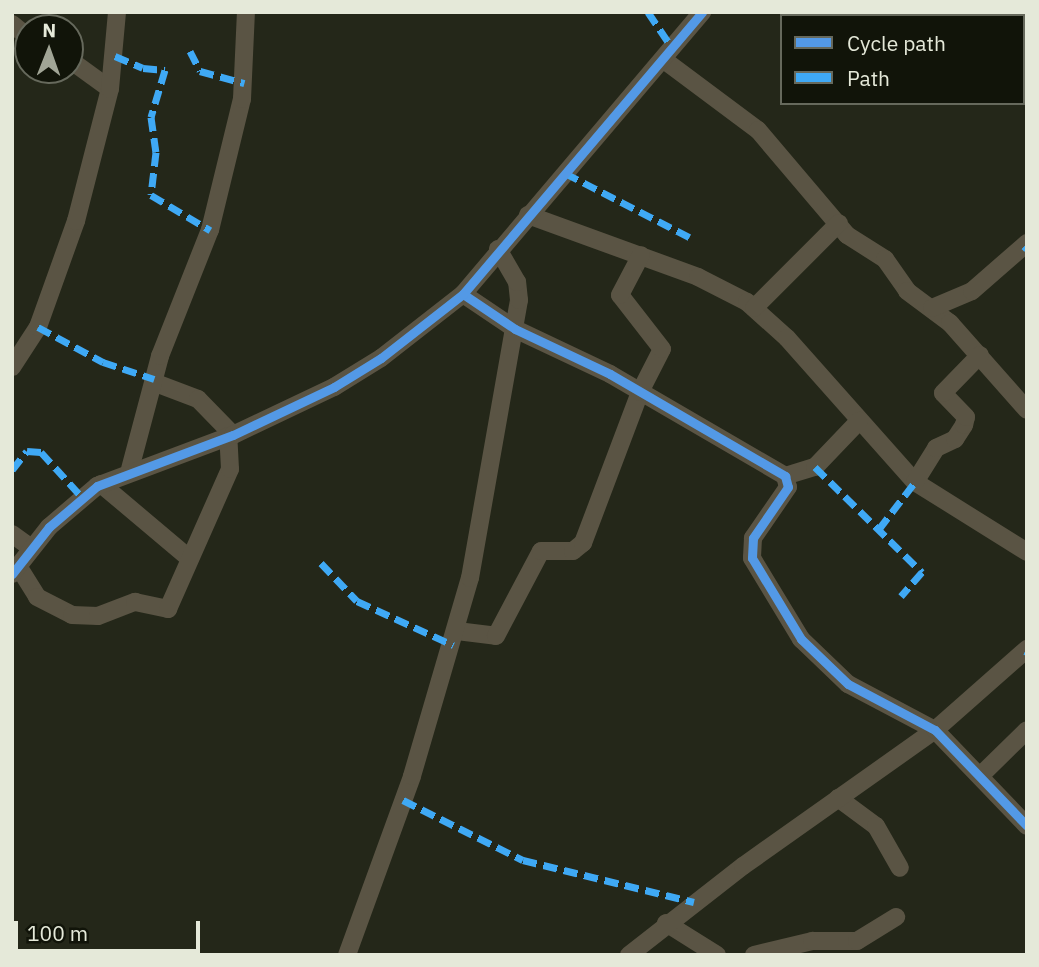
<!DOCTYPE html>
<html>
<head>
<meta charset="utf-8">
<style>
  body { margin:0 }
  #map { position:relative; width:1039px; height:967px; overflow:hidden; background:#242719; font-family:"IBM Plex Sans",sans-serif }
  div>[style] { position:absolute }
  .minor>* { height:18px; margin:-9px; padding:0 9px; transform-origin:9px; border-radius:9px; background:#5a5444 }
  .quiet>* { height:7px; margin-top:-3.5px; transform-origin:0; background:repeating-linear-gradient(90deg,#3fa9f5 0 14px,transparent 0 21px) }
  .cycleway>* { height:9px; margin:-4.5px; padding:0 4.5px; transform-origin:4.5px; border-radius:4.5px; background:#5399e6 }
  span { translate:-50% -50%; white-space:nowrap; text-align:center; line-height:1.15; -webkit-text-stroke:7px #111409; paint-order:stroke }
  .frame { position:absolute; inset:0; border:14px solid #e5e9d9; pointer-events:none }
  .legend { position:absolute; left:780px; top:14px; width:245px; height:91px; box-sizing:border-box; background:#111409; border:2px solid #66695c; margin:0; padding:9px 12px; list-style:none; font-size:21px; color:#e5e9d9 }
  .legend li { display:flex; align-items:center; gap:14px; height:35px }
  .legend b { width:35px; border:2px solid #66695c }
  .north { position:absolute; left:14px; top:14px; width:70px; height:70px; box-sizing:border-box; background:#111409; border:2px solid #66695c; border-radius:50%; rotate:1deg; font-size:19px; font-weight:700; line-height:28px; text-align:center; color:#e5e9d9 }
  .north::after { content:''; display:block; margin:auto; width:24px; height:32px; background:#a1a596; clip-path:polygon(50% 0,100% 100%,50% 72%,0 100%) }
  .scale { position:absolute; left:14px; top:921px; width:186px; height:32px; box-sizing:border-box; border:4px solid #e5e9d9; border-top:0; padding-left:9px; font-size:21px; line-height:24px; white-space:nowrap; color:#e5e9d9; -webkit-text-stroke:5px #111409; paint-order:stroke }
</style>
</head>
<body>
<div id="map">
  <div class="minor">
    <i style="left:882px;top:12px;width:52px;rotate:4.4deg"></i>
    <i style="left:12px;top:24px;width:21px;rotate:39deg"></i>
    <i style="left:1023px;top:26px;width:4px;rotate:-27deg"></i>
    <i style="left:70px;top:60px;width:49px;rotate:35.9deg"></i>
    <i style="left:664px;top:60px;width:117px;rotate:36.7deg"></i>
    <i style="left:758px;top:130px;width:138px;rotate:49.7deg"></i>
    <i style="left:847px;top:235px;width:45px;rotate:32.3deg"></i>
    <i style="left:885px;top:259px;width:39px;rotate:55deg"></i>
    <i style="left:907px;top:291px;width:54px;rotate:36.7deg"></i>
    <i style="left:950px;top:323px;width:116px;rotate:48.5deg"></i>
    <i style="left:528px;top:215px;width:181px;rotate:20deg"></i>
    <i style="left:698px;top:277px;width:55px;rotate:27deg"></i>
    <i style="left:747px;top:302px;width:54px;rotate:42deg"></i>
    <i style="left:787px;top:338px;width:193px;rotate:48.4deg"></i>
    <i style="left:915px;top:482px;width:132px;rotate:32deg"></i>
    <i style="left:463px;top:294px;width:63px;rotate:33.9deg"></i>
    <i style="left:515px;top:329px;width:105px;rotate:25.3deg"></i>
    <i style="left:610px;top:374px;width:203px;rotate:30.2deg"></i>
    <i style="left:785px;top:476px;width:11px;rotate:75deg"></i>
    <i style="left:788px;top:487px;width:62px;rotate:124.5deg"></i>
    <i style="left:753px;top:538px;width:20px;rotate:93deg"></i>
    <i style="left:752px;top:558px;width:95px;rotate:58.8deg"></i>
    <i style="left:801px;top:639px;width:65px;rotate:43.8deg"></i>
    <i style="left:848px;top:684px;width:98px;rotate:27.9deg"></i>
    <i style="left:935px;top:730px;width:133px;rotate:46.2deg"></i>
    <i style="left:754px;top:308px;width:120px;rotate:-45deg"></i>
    <i style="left:932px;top:308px;width:43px;rotate:-23deg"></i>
    <i style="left:972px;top:291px;width:73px;rotate:-41.1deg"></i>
    <i style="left:12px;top:367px;width:48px;rotate:-57deg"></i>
    <i style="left:38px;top:327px;width:113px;rotate:-70.3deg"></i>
    <i style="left:76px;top:221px;width:136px;rotate:-75.6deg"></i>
    <i style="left:110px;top:89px;width:77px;rotate:-84.8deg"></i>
    <i style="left:153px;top:382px;width:48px;rotate:20.7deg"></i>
    <i style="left:198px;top:399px;width:50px;rotate:45.8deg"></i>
    <i style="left:130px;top:469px;width:117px;rotate:-75.1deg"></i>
    <i style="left:160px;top:356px;width:136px;rotate:-68.4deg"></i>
    <i style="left:210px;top:230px;width:135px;rotate:-76.3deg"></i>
    <i style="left:242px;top:99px;width:87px;rotate:-87.4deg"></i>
    <i style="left:785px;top:476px;width:31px;rotate:-17deg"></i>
    <i style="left:815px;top:467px;width:64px;rotate:-46.3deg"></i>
    <i style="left:915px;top:482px;width:40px;rotate:-58deg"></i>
    <i style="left:936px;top:448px;width:21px;rotate:-25deg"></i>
    <i style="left:955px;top:439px;width:17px;rotate:-57deg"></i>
    <i style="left:964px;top:425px;width:8px;rotate:-76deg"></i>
    <i style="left:966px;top:417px;width:33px;rotate:-134deg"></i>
    <i style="left:943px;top:393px;width:53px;rotate:-45.8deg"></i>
    <i style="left:101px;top:484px;width:115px;rotate:40.1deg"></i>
    <i style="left:12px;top:534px;width:24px;rotate:36deg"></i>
    <i style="left:18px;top:566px;width:36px;rotate:58deg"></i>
    <i style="left:37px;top:597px;width:39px;rotate:27deg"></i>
    <i style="left:72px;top:615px;width:26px;rotate:2deg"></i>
    <i style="left:98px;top:616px;width:40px;rotate:-21deg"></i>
    <i style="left:135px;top:602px;width:34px;rotate:12deg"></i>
    <i style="left:168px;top:609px;width:153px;rotate:-66.1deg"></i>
    <i style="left:230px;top:469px;width:33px;rotate:-93deg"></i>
    <i style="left:12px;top:574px;width:60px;rotate:-51.8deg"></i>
    <i style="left:49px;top:527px;width:63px;rotate:-40.5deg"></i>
    <i style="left:97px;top:486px;width:145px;rotate:-20.6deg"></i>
    <i style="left:233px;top:435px;width:112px;rotate:-25.4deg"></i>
    <i style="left:334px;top:387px;width:55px;rotate:-31.7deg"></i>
    <i style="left:381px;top:358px;width:104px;rotate:-38deg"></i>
    <i style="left:463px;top:294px;width:370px;rotate:-49.7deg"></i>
    <i style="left:457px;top:631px;width:39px;rotate:7deg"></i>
    <i style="left:496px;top:636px;width:96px;rotate:-62.1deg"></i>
    <i style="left:541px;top:551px;width:32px"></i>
    <i style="left:573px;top:551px;width:13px;rotate:-39deg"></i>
    <i style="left:583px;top:543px;width:161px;rotate:-69.3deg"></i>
    <i style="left:640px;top:392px;width:48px;rotate:-62.9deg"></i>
    <i style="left:662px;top:349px;width:68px;rotate:-127.9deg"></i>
    <i style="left:620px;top:295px;width:45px;rotate:-62.3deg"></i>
    <i style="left:981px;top:775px;width:64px;rotate:-44.4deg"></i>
    <i style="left:838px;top:798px;width:47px;rotate:36.4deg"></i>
    <i style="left:876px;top:826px;width:48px;rotate:60.3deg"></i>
    <i style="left:666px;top:923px;width:60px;rotate:32.1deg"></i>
    <i style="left:347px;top:955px;width:190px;rotate:-70deg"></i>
    <i style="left:412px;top:776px;width:206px;rotate:-73.7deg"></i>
    <i style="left:470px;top:578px;width:282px;rotate:-80deg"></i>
    <i style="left:519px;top:300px;width:18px;rotate:-96deg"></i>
    <i style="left:517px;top:282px;width:38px;rotate:-120deg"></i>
    <i style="left:629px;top:955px;width:145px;rotate:-38deg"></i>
    <i style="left:743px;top:866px;width:235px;rotate:-35.3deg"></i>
    <i style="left:935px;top:730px;width:123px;rotate:-41.4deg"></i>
    <i style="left:754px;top:955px;width:60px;rotate:-13.6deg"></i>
    <i style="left:812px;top:941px;width:45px"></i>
    <i style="left:857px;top:941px;width:46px;rotate:-31.6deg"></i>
  </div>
  <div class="quiet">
    <i style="left:648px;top:12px;width:45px;rotate:56deg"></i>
    <i style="left:190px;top:51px;width:22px;rotate:63deg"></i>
    <i style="left:200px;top:71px;width:46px;rotate:15.3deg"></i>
    <i style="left:115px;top:56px;width:30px;rotate:23deg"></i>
    <i style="left:143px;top:68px;width:22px;rotate:5deg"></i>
    <i style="left:165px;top:70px;width:49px;rotate:106.6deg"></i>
    <i style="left:151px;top:117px;width:35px;rotate:82deg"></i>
    <i style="left:156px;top:152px;width:43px;rotate:96.6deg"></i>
    <i style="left:151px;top:195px;width:69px;rotate:30.7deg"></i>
    <i style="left:1023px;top:63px;width:5px;rotate:37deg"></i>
    <i style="left:565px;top:173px;width:140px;rotate:27.3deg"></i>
    <i style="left:1024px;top:246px;width:4px;rotate:45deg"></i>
    <i style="left:38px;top:327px;width:74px;rotate:28.3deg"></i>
    <i style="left:103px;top:362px;width:54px;rotate:18.4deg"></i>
    <i style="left:815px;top:467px;width:150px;rotate:44.5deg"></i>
    <i style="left:922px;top:572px;width:32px;rotate:131deg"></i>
    <i style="left:12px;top:470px;width:24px;rotate:-52deg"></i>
    <i style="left:27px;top:451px;width:14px;rotate:4deg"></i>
    <i style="left:41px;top:452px;width:61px;rotate:47.7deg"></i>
    <i style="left:879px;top:529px;width:59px;rotate:-52.5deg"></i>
    <i style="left:321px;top:563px;width:52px;rotate:46.5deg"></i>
    <i style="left:357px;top:601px;width:106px;rotate:24.6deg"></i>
    <i style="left:1025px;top:651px;width:2px;rotate:27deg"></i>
    <i style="left:403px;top:800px;width:134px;rotate:26.6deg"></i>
    <i style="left:523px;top:860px;width:176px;rotate:13.8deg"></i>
  </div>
  <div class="cycleway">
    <i style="left:463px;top:294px;width:63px;rotate:33.9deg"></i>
    <i style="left:515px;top:329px;width:105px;rotate:25.3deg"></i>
    <i style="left:610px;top:374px;width:203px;rotate:30.2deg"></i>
    <i style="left:785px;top:476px;width:11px;rotate:75deg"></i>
    <i style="left:788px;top:487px;width:62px;rotate:124.5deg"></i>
    <i style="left:753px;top:538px;width:20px;rotate:93deg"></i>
    <i style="left:752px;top:558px;width:95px;rotate:58.8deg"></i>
    <i style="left:801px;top:639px;width:65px;rotate:43.8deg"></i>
    <i style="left:848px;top:684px;width:98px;rotate:27.9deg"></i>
    <i style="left:935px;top:730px;width:133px;rotate:46.2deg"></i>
    <i style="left:12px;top:574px;width:60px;rotate:-51.8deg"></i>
    <i style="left:49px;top:527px;width:63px;rotate:-40.5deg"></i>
    <i style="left:97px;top:486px;width:145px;rotate:-20.6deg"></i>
    <i style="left:233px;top:435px;width:112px;rotate:-25.4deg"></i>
    <i style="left:334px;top:387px;width:55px;rotate:-31.7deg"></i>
    <i style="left:381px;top:358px;width:104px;rotate:-38deg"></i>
    <i style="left:463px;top:294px;width:370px;rotate:-49.7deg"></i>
  </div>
  <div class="frame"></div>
  <ul class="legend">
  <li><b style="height:9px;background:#5399e6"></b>Cycle path</li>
  <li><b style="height:9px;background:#3fa9f5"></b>Path</li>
  </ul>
  <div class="north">N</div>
  <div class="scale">100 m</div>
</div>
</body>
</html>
